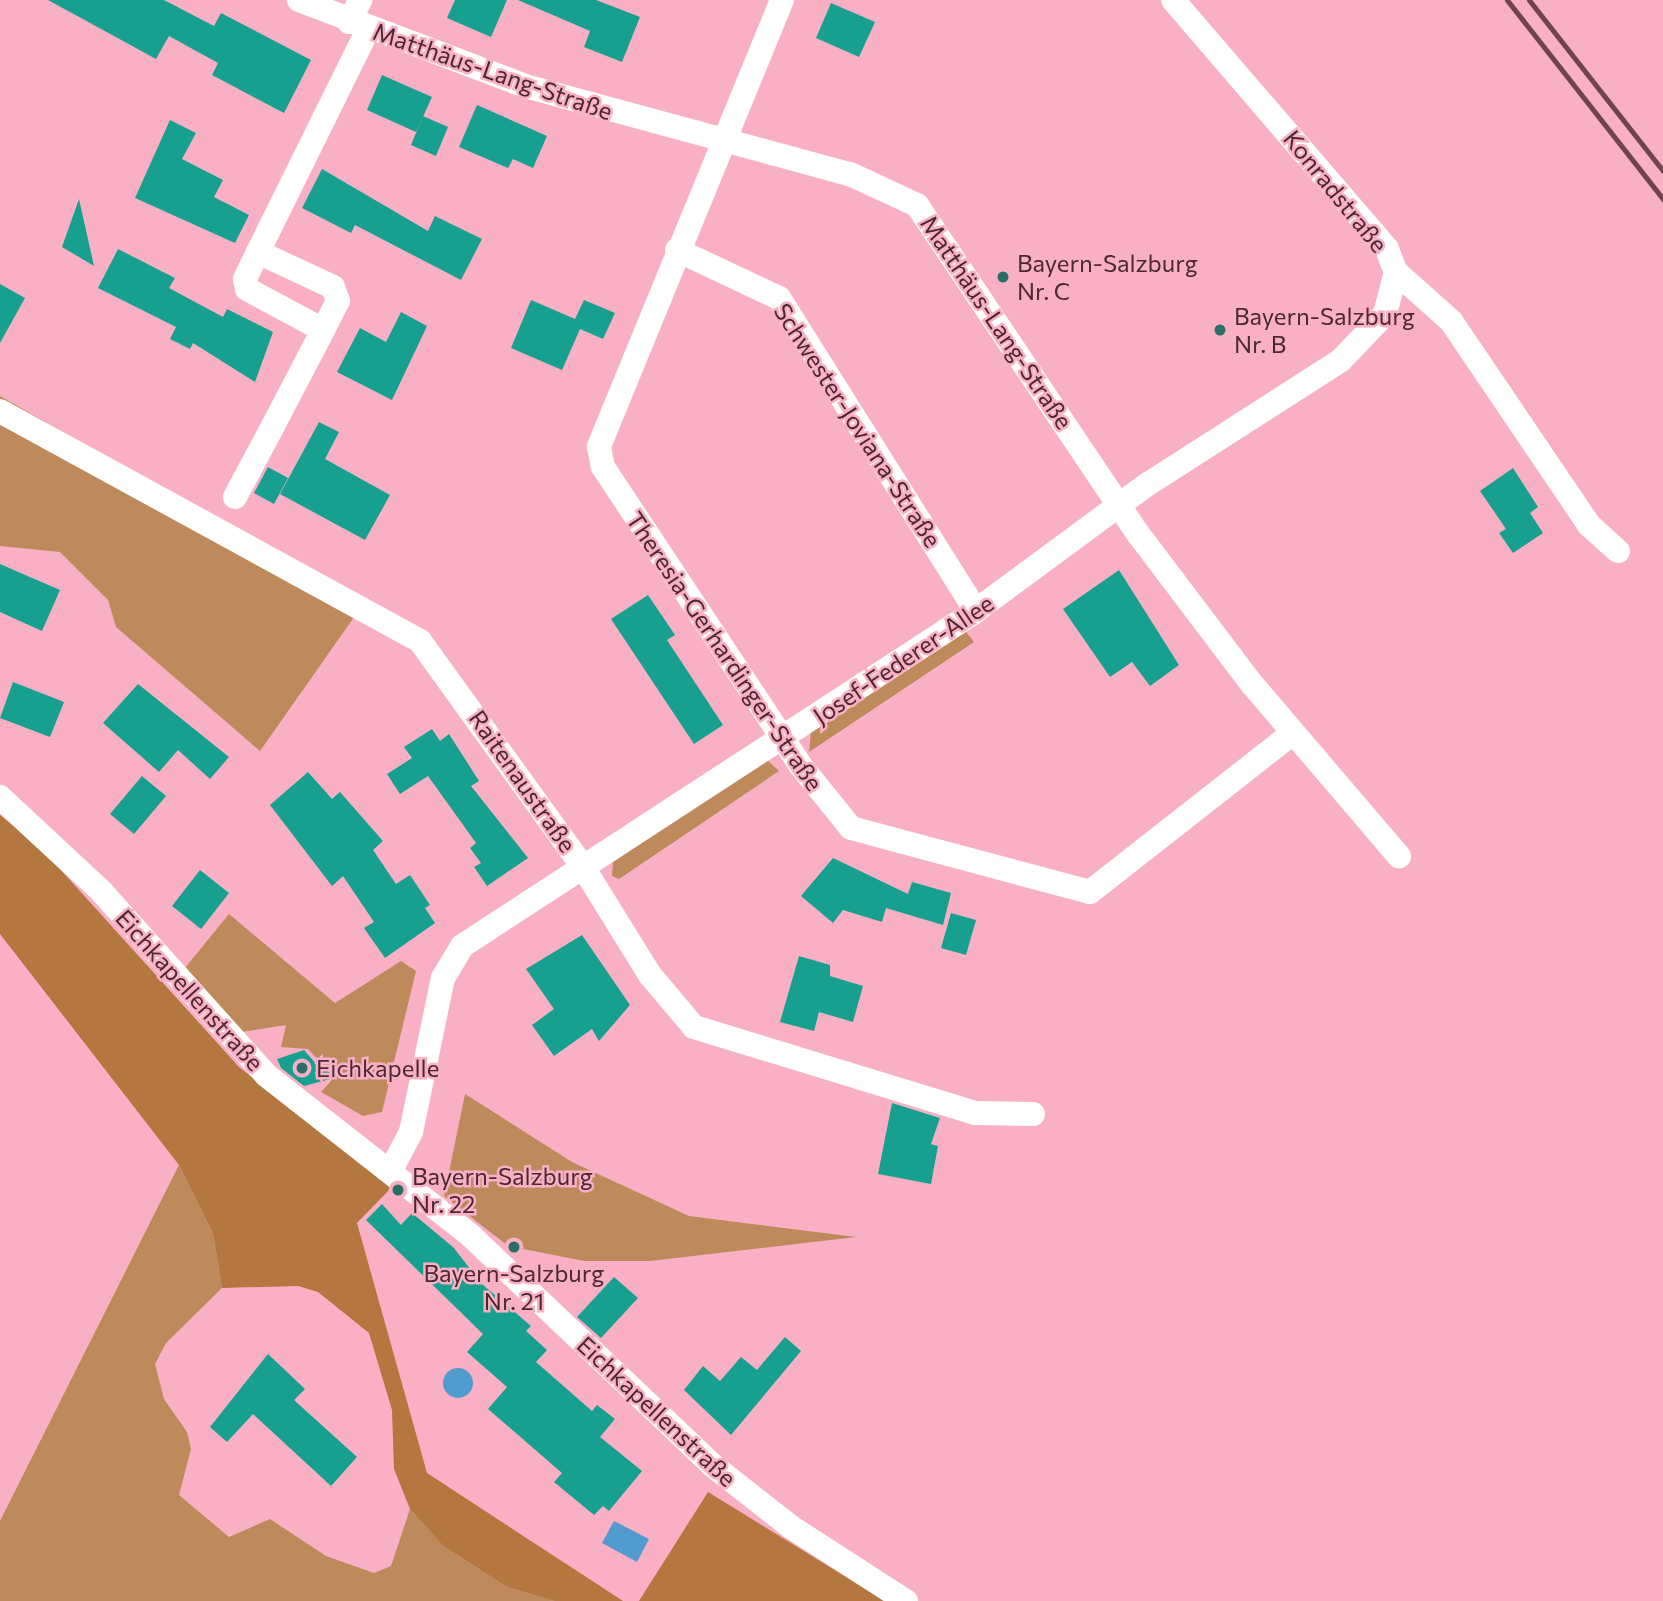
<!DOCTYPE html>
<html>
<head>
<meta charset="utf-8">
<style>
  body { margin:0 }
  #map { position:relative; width:1663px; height:1601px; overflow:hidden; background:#f9b0c4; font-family:Commissioner,sans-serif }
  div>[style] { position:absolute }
  .green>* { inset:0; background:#bf8a5b }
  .forest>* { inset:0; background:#b4773f }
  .water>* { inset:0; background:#529bce }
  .round { border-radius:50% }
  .building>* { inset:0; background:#17a08f }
  .minor>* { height:24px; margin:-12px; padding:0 12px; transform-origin:12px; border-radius:12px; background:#fff }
  .rail>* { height:5px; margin:-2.5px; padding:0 2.5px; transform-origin:2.5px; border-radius:2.5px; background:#6f4350 }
  .dots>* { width:19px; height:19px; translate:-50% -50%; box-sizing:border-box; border:4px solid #f9b0c4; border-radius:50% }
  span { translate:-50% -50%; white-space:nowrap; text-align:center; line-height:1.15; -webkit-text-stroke:5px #f9b0c4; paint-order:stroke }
  .street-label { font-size:24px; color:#4c2833 }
  .poi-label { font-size:24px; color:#4c2833 }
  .left { translate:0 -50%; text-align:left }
</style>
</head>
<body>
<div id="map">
  <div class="green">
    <i style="clip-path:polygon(0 396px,364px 603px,260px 751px,116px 627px,108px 600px,60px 552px,0 546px)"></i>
    <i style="clip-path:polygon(963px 628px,974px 642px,809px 752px,811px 731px)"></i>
    <i style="clip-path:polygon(767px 760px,779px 771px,619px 879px,612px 876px,613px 862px)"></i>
    <i style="clip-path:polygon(229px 914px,335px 1003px,401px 961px,416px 971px,382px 1112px,363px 1116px,321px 1092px,331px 1081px,329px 1071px,308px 1049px,281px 1047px,286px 1025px,241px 1032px,185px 968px)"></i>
    <i style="clip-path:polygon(465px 1094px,572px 1162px,689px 1216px,856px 1237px,650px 1261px,584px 1261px,508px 1246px,444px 1196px)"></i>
    <i style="clip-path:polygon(179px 1165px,213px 1234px,222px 1288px,166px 1343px,155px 1364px,164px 1399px,187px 1432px,191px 1449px,179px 1495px,229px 1537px,270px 1519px,326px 1556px,374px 1573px,391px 1566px,410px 1509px,443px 1546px,507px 1587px,554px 1601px,0 1601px,0 1521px)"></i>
  </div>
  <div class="forest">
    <i style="clip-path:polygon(0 815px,41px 848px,239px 1067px,392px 1187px,357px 1223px,427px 1473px,623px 1601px,554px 1601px,507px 1587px,443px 1546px,410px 1509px,394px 1469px,392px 1410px,369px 1333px,318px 1292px,298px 1286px,222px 1288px,213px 1234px,179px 1165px,0 934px)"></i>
    <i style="clip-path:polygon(708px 1492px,885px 1601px,639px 1601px)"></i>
  </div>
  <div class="water">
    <i class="round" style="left:443px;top:1368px;width:30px;height:30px"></i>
    <i style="clip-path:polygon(614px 1521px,649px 1539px,637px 1562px,602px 1543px)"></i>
  </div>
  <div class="building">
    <i style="clip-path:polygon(48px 0,164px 0,214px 26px,221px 13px,311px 60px,284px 113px,212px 75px,218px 63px,169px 36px,156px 59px)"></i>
    <i style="clip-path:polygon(455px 0,507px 0,491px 37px,447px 18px)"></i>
    <i style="clip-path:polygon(518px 0,596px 0,640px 17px,622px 62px,584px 47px,590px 31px)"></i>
    <i style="clip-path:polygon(831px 3px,875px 22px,859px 57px,816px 38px)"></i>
    <i style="clip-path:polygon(382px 75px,432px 97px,416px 132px,367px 110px)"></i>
    <i style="clip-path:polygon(477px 105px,547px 136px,533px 168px,513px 159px,508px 168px,459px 147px)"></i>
    <i style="clip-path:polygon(423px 116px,448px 127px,436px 156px,411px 145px)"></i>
    <i style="clip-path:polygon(170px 120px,196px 133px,182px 159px,223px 180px,214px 197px,249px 215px,235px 243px,135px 198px)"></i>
    <i style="clip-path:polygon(322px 169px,428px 231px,435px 216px,482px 239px,461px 280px,355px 225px,351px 233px,302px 208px)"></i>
    <i style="clip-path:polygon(79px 199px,94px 266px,62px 247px)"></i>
    <i style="clip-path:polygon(118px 249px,175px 278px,169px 288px,223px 317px,227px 309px,273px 332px,255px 382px,193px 343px,190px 349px,170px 339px,176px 327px,98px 288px)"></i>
    <i style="clip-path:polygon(0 284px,25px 298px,0 343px)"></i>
    <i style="clip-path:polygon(531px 300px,575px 319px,584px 300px,615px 313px,603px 339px,580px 329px,562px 370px,511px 348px)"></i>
    <i style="clip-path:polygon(401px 312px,427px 326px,392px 400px,337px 372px,360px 328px,386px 342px)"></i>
    <i style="clip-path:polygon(319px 422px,339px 432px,325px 459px,390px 495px,365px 540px,280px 494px)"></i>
    <i style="clip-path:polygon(268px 467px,288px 478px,274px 504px,254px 493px)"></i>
    <i style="clip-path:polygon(1513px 468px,1538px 507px,1530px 513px,1543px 533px,1513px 553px,1499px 533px,1506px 529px,1480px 491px)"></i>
    <i style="clip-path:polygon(0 564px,60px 590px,42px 631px,0 612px)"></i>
    <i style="clip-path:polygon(1119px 570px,1179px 665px,1150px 686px,1132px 662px,1110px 677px,1063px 609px)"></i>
    <i style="clip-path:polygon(648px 595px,675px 635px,667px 640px,723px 725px,694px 744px,611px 619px)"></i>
    <i style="clip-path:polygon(13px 682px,64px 702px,50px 737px,0 718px)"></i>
    <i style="clip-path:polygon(138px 684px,229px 757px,210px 779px,178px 750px,159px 772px,103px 723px)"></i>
    <i style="clip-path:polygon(432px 729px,440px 741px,449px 734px,479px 781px,471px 786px,528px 858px,487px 886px,474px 867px,481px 863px,470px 848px,476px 843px,428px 776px,400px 794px,387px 774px,412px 758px,404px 747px)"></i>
    <i style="clip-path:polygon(308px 772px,332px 799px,340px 792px,383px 841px,373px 850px,396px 884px,410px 875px,430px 905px,425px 908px,435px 923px,385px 958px,364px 928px,374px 922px,343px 876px,332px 886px,270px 805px)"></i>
    <i style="clip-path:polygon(142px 776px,166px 796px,134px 834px,110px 814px)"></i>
    <i style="clip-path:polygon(833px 858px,908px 894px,912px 882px,951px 893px,943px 925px,886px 908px,882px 922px,843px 910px,833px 923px,801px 896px)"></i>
    <i style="clip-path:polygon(200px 870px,229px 893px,201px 929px,172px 906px)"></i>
    <i style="clip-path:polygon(951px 913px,976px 920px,966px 955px,941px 948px)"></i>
    <i style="clip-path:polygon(582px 935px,630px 1005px,599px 1041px,592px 1029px,554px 1056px,532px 1025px,554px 1009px,526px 969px)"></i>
    <i style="clip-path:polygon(799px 956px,830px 965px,830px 976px,863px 986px,853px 1022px,819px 1012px,814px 1031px,780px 1022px)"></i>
    <i style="clip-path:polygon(304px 1050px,318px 1066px,338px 1077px,304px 1086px,281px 1068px,277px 1059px)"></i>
    <i style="clip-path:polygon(892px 1103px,940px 1118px,931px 1144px,938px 1146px,931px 1184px,878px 1174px)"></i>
    <i style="clip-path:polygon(382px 1204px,401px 1225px,412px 1213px,453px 1247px,482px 1284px,531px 1326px,526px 1331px,547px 1350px,536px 1362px,592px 1411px,597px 1405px,615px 1419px,600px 1437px,642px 1471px,609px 1511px,603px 1506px,594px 1515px,554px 1482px,562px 1473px,488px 1409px,507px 1387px,467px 1352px,483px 1334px,366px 1220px)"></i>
    <i style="clip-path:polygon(614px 1277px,638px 1298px,601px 1338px,577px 1317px)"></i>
    <i style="clip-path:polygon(785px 1337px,801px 1351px,731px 1435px,684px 1390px,703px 1366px,720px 1381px,741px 1357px,757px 1370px)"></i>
    <i style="clip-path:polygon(268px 1354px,305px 1389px,294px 1400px,357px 1457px,331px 1486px,253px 1414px,227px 1442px,210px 1427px)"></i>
  </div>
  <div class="minor">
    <i style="left:299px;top:0;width:242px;rotate:20.8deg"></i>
    <i style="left:525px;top:86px;width:337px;rotate:15.2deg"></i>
    <i style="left:850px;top:174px;width:74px;rotate:24.8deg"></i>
    <i style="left:917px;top:205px;width:398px;rotate:56.1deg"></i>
    <i style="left:1139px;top:535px;width:186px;rotate:52.9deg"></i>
    <i style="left:1251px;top:683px;width:228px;rotate:49.5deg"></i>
    <i style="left:782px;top:0;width:483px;rotate:112.3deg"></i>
    <i style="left:599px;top:447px;width:20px;rotate:79deg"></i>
    <i style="left:603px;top:467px;width:357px;rotate:56.5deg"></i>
    <i style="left:800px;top:765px;width:81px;rotate:51deg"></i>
    <i style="left:851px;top:828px;width:247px;rotate:15deg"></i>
    <i style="left:1090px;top:892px;width:258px;rotate:-38.1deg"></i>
    <i style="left:1173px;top:0;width:328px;rotate:49.3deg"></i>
    <i style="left:1387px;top:249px;width:25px;rotate:69deg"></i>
    <i style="left:1396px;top:272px;width:74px;rotate:41.7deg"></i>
    <i style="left:1451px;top:321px;width:246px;rotate:55.9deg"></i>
    <i style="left:1589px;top:525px;width:39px;rotate:42deg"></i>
    <i style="left:349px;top:22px;width:25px;rotate:-63deg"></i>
    <i style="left:677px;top:250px;width:113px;rotate:25.2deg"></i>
    <i style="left:779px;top:298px;width:370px;rotate:57.8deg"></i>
    <i style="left:258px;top:252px;width:249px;rotate:-63.7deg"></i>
    <i style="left:0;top:411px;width:479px;rotate:28.7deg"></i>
    <i style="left:420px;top:641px;width:279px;rotate:54.2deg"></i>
    <i style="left:583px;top:867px;width:127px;rotate:58.2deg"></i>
    <i style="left:650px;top:975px;width:68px;rotate:49.8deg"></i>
    <i style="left:694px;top:1027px;width:294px;rotate:17deg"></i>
    <i style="left:975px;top:1113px;width:58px;rotate:1deg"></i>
    <i style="left:235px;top:497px;width:85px;rotate:-61.9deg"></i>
    <i style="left:275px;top:422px;width:104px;rotate:-62.4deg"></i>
    <i style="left:323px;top:330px;width:33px;rotate:-63deg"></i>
    <i style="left:338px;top:301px;width:15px;rotate:-110deg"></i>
    <i style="left:333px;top:287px;width:83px;rotate:-155deg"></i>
    <i style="left:258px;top:252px;width:30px;rotate:116deg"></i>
    <i style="left:245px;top:279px;width:10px;rotate:79deg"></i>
    <i style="left:247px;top:289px;width:86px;rotate:28.3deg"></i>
    <i style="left:0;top:797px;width:138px;rotate:42.9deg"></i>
    <i style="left:101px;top:891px;width:247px;rotate:48.1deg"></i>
    <i style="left:266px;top:1075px;width:261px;rotate:38.1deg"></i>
    <i style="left:471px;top:1236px;width:332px;rotate:43.5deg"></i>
    <i style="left:712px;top:1465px;width:100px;rotate:38.1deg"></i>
    <i style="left:791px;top:1527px;width:137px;rotate:32.8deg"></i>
    <i style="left:391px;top:1170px;width:43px;rotate:-62.2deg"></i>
    <i style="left:411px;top:1132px;width:157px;rotate:-78.3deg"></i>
    <i style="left:443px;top:978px;width:37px;rotate:-59deg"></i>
    <i style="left:462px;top:946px;width:606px;rotate:-33.09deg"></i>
    <i style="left:970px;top:615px;width:221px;rotate:-36.4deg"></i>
    <i style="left:1148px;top:484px;width:229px;rotate:-32.7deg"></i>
    <i style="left:1341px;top:360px;width:64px;rotate:-46.3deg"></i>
    <i style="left:1385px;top:314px;width:43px;rotate:-75.3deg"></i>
  </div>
  <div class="rail">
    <i style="left:1507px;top:0;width:253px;rotate:51.9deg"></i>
    <i style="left:1529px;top:0;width:217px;rotate:51.9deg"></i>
  </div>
  <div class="dots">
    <i style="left:1003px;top:277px;background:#296f65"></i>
    <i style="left:1220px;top:330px;background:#296f65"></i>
    <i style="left:302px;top:1068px;background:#296f65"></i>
    <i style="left:398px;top:1190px;background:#296f65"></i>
    <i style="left:514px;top:1247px;background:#296f65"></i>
  </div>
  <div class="street-label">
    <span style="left:493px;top:71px;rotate:19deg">Matthäus-Lang-Straße</span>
    <span style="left:1336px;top:191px;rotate:51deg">Konradstraße</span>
    <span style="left:997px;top:322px;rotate:56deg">Matthäus-Lang-Straße</span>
    <span style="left:858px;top:425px;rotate:57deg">Schwester-Joviana-Straße</span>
    <span style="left:725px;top:651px;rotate:56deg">Theresia-Gerhardinger-Straße</span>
    <span style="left:903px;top:659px;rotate:-34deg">Josef-Federer-Allee</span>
    <span style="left:523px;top:781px;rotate:55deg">Raitenaustraße</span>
    <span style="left:190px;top:990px;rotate:48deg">Eichkapellenstraße</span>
    <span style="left:657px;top:1411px;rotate:43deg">Eichkapellenstraße</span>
  </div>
  <div class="poi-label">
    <span class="left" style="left:1017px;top:277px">Bayern-Salzburg<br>Nr. C</span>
    <span class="left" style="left:1234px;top:330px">Bayern-Salzburg<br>Nr. B</span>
    <span class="left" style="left:316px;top:1068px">Eichkapelle</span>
    <span class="left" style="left:412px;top:1190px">Bayern-Salzburg<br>Nr. 22</span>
    <span style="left:514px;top:1287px">Bayern-Salzburg<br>Nr. 21</span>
  </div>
</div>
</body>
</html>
